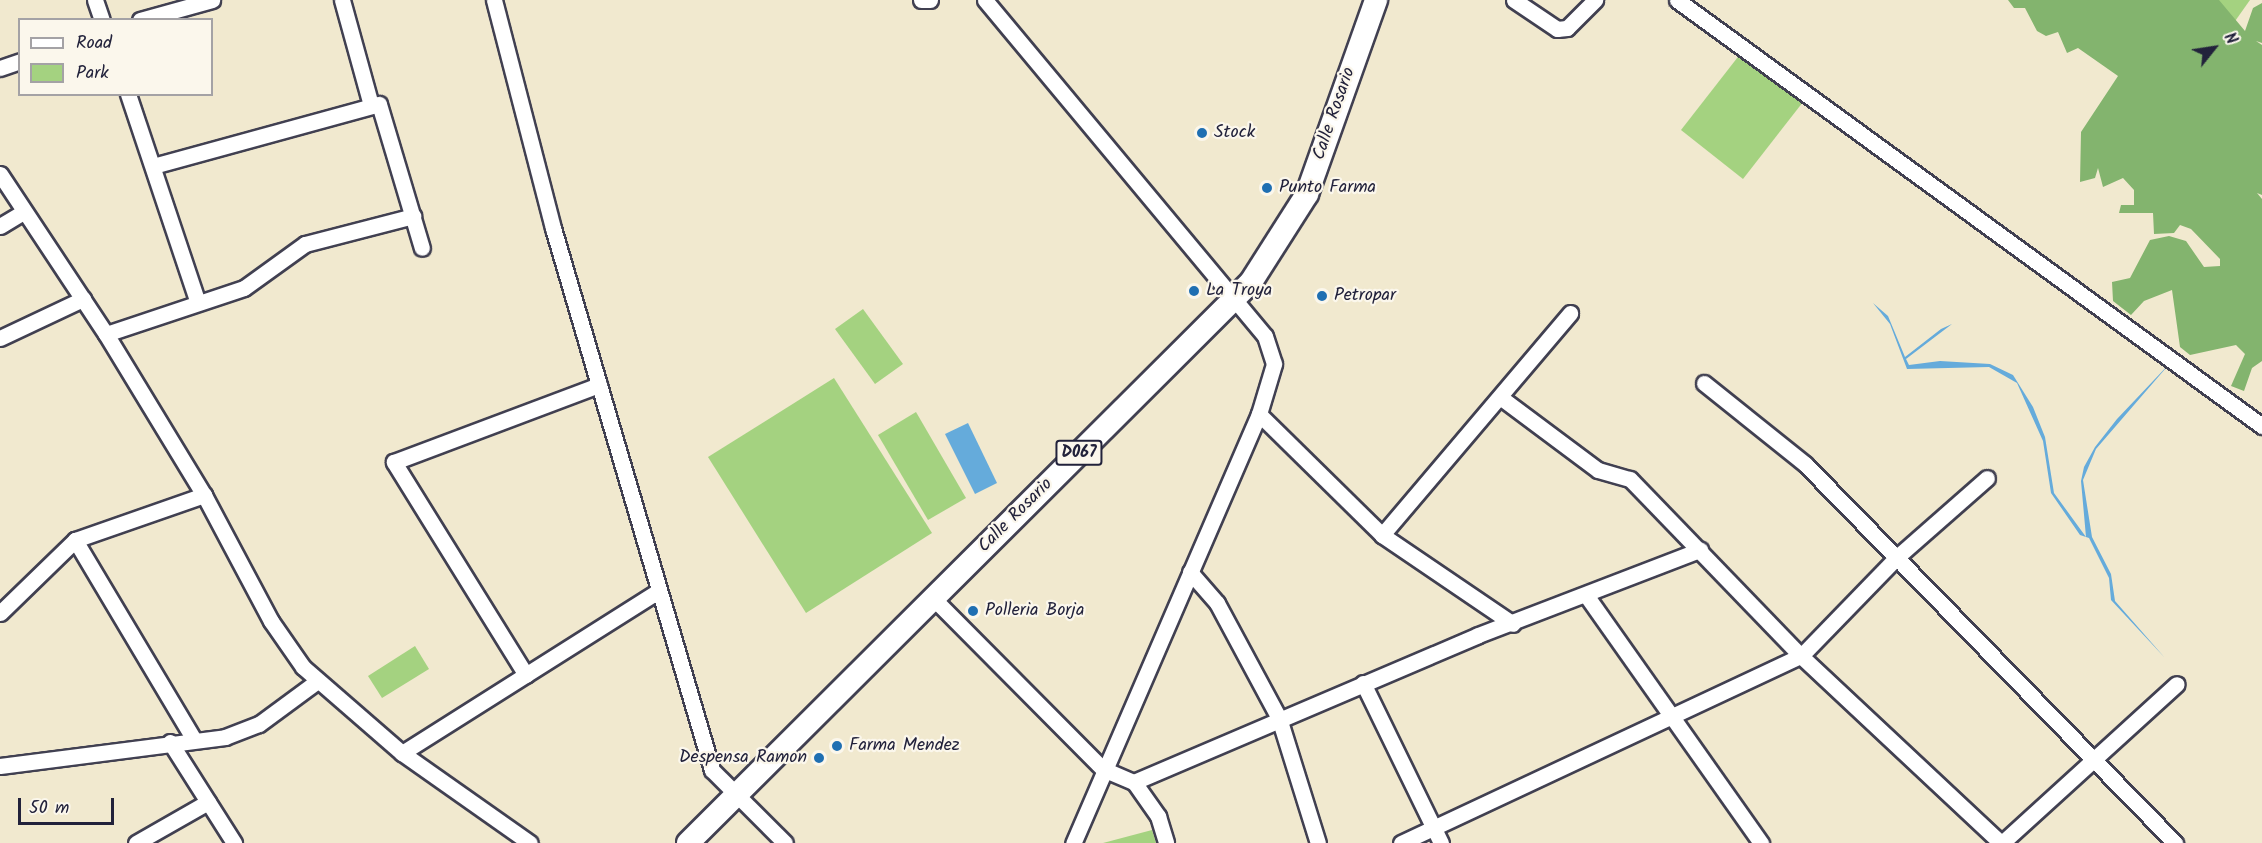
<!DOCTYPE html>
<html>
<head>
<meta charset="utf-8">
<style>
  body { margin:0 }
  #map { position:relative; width:2262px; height:843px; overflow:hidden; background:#f1e9cf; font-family:Kalam,sans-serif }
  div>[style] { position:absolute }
  .green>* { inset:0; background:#a4d280 }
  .forest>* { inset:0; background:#83b46e }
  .water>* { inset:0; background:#65abdb }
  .roads { filter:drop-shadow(2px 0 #414051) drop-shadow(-2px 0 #414051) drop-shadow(0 2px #414051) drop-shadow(0 -2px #414051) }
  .minor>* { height:15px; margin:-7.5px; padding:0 7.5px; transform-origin:7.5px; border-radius:7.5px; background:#fff }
  .primary>* { height:22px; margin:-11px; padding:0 11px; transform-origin:11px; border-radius:11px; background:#fff }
  .dots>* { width:16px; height:16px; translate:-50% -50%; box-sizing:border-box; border:3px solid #fbf7ec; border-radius:50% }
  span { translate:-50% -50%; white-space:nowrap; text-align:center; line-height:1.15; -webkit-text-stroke:4.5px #fbf7ec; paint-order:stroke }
  .shield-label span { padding:2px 4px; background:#fbf7ec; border:2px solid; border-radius:4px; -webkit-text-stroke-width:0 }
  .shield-label { font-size:16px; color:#22223b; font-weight:700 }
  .street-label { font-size:18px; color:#22223b }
  .poi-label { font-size:18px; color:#22223b }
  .left { translate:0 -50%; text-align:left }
  .right { translate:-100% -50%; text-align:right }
  .legend { position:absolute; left:18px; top:18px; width:195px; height:78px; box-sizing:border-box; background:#fbf7ec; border:2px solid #a4a2a5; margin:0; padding:8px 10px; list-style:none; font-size:18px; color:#22223b }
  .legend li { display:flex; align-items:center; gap:12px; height:30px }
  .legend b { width:30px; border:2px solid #a4a2a5 }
  .north { position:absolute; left:2184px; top:18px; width:60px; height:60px; -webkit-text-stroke:4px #fbf7ec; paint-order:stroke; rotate:60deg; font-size:16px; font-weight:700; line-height:24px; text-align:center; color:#22223b }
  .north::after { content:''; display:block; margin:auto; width:21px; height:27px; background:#22223b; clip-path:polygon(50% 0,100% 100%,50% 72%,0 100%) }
  .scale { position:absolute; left:18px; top:798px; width:96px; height:27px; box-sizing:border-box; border:3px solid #22223b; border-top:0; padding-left:8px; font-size:18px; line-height:21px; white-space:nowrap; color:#22223b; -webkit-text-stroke:4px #fbf7ec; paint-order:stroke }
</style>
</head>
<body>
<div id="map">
  <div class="green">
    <i style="clip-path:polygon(2199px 0,2250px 0,2233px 24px)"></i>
    <i style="clip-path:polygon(1741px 53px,1803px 102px,1743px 179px,1681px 130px)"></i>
    <i style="clip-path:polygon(863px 309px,903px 364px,875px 384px,835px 329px)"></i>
    <i style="clip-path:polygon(834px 378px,932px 533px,806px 613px,708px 457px)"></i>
    <i style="clip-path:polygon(916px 412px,966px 498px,928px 520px,878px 435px)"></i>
    <i style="clip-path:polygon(415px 646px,429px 669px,382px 698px,368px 676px)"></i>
    <i style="clip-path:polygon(1152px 830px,1156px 843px,1103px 843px)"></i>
  </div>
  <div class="forest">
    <i style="clip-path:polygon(2008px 0,2219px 0,2245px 31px,2253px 8px,2262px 3px,2262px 43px,2256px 41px,2262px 45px,2262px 195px,2257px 193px,2262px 199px,2262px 361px,2252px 368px,2244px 391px,2231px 386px,2245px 354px,2236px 345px,2190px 355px,2180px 347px,2172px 290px,2144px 301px,2131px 315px,2113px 301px,2112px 282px,2130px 278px,2150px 240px,2169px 236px,2186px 241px,2204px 267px,2220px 266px,2220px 259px,2191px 229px,2180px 225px,2174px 233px,2154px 234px,2153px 213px,2119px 213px,2121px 205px,2134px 205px,2134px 190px,2123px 178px,2103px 187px,2098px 168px,2095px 178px,2080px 182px,2081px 132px,2118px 76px,2078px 48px,2067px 53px,2058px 32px,2046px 36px,2037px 31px,2025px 8px,2014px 8px)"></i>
  </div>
  <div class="water">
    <i style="clip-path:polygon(1873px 303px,1888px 316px,1905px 357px,1941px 329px,1952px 324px,1906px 359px,1909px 365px,1940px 361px,1990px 364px,2013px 375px,2033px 407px,2045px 437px,2054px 493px,2086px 537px,2081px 481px,2084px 467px,2095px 447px,2117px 419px,2172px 361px,2096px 449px,2083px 480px,2092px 537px,2111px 574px,2115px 601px,2165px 658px,2111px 600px,2109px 578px,2089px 538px,2080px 535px,2051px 493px,2043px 441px,2017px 383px,1989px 367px,1907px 369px,1890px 324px)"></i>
    <i style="clip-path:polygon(968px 423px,997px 483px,975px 494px,945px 434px)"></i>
  </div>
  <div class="roads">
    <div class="minor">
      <i style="left:95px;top:0;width:21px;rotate:71deg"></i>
      <i style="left:342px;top:0;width:109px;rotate:74.6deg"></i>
      <i style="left:494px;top:0;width:236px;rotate:75.5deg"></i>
      <i style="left:553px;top:228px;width:565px;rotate:73.65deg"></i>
      <i style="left:712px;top:770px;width:103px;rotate:45deg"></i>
      <i style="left:921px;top:0;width:9px"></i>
      <i style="left:985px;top:0;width:437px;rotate:50.2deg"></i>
      <i style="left:1265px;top:336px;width:29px;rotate:72deg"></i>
      <i style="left:1274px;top:364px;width:52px;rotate:106.7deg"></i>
      <i style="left:1259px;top:414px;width:468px;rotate:113.4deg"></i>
      <i style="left:1514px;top:0;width:52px;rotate:34deg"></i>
      <i style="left:1557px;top:29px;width:10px;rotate:-6deg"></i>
      <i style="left:1567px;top:28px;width:40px;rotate:-45deg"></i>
      <i style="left:1677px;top:0;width:724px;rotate:36.06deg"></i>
      <i style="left:140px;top:20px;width:75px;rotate:-15.5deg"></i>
      <i style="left:0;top:68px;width:21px;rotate:-19deg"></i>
      <i style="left:128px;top:94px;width:220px;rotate:71.5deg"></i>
      <i style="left:153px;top:166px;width:234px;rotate:-15.3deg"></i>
      <i style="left:379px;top:104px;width:150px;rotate:73.4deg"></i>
      <i style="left:0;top:174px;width:192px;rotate:56.5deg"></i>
      <i style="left:106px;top:334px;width:188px;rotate:58.7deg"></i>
      <i style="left:204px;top:495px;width:143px;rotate:62deg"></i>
      <i style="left:271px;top:621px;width:56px;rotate:55.2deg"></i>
      <i style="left:303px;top:667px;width:131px;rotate:41deg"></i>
      <i style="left:402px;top:753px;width:156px;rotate:35.1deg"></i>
      <i style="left:0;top:226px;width:26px;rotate:-31deg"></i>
      <i style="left:106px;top:334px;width:145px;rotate:-18.4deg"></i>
      <i style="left:244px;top:288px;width:75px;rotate:-35.8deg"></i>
      <i style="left:305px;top:244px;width:112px;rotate:-14.5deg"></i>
      <i style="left:0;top:338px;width:92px;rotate:-25.2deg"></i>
      <i style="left:1704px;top:383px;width:129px;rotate:38.7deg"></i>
      <i style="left:1805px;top:464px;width:530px;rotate:45.69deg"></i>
      <i style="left:1500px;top:397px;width:122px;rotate:36.7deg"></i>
      <i style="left:1598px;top:470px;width:33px;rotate:16deg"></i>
      <i style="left:1630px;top:479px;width:246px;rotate:46deg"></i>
      <i style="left:1801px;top:656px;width:274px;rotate:43.1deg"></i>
      <i style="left:1259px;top:414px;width:173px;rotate:44.5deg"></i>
      <i style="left:1382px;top:535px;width:158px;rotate:34.2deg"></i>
      <i style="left:1382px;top:535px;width:291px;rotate:-49.7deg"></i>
      <i style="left:75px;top:540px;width:233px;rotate:59.2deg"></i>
      <i style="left:1190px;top:572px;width:41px;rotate:48.9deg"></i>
      <i style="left:1217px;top:603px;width:131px;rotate:61.7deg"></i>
      <i style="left:1279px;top:718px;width:131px;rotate:72.7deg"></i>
      <i style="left:1586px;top:595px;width:304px;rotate:54.8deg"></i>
      <i style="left:933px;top:598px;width:241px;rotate:45.2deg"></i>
      <i style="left:1103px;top:769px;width:34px;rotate:23deg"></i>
      <i style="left:1134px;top:782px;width:374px;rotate:-23.1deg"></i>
      <i style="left:1478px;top:635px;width:238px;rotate:-21deg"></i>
      <i style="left:0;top:613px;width:105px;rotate:-44.2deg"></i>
      <i style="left:75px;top:540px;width:137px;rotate:-19.2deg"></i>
      <i style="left:526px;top:675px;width:251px;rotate:-121.8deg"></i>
      <i style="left:394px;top:462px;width:219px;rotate:-20.6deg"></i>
      <i style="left:1363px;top:683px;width:178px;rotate:64deg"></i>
      <i style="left:170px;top:742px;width:120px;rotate:57.6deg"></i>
      <i style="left:402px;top:753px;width:303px;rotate:-32.3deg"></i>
      <i style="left:0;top:766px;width:227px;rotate:-7.3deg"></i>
      <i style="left:225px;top:737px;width:36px;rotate:-21deg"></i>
      <i style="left:259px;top:724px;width:71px;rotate:-36.4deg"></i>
      <i style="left:1134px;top:782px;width:42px;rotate:54.8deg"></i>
      <i style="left:1158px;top:816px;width:28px;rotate:73deg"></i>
      <i style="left:136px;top:843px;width:83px;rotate:-29.7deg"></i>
      <i style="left:1401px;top:843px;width:442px;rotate:-25.1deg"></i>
      <i style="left:1801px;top:656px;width:136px;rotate:-45.9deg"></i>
      <i style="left:1896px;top:558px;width:121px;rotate:-41.3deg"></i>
      <i style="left:2002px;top:843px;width:236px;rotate:-42.3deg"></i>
    </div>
    <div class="primary">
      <i style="left:688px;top:843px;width:795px;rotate:-44.9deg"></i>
      <i style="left:1251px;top:282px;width:104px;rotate:-57.5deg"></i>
      <i style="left:1307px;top:194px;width:206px;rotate:-70.4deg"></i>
    </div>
  </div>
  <div class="dots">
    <i style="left:1202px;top:133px;background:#1f6fb2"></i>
    <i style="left:1267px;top:188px;background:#1f6fb2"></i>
    <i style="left:1194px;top:291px;background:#1f6fb2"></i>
    <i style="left:1322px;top:296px;background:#1f6fb2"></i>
    <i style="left:973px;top:611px;background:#1f6fb2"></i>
    <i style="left:837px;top:746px;background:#1f6fb2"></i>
    <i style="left:819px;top:758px;background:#1f6fb2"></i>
  </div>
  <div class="shield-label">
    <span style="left:1079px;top:453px">D067</span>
  </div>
  <div class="street-label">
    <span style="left:1335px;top:114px;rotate:-71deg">Calle Rosario</span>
    <span style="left:1016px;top:516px;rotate:-45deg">Calle Rosario</span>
  </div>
  <div class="poi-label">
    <span class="left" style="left:1214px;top:133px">Stock</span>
    <span class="left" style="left:1279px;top:188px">Punto Farma</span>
    <span class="left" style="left:1206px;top:291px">La Troya</span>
    <span class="left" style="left:1334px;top:296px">Petropar</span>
    <span class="left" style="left:985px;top:611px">Polleria Borja</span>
    <span class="left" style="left:849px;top:746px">Farma Mendez</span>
    <span class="right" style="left:807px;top:758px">Despensa Ramon</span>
  </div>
  <ul class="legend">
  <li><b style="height:8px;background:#fff"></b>Road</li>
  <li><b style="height:16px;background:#a4d280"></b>Park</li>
  </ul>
  <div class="north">N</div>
  <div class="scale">50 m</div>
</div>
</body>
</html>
